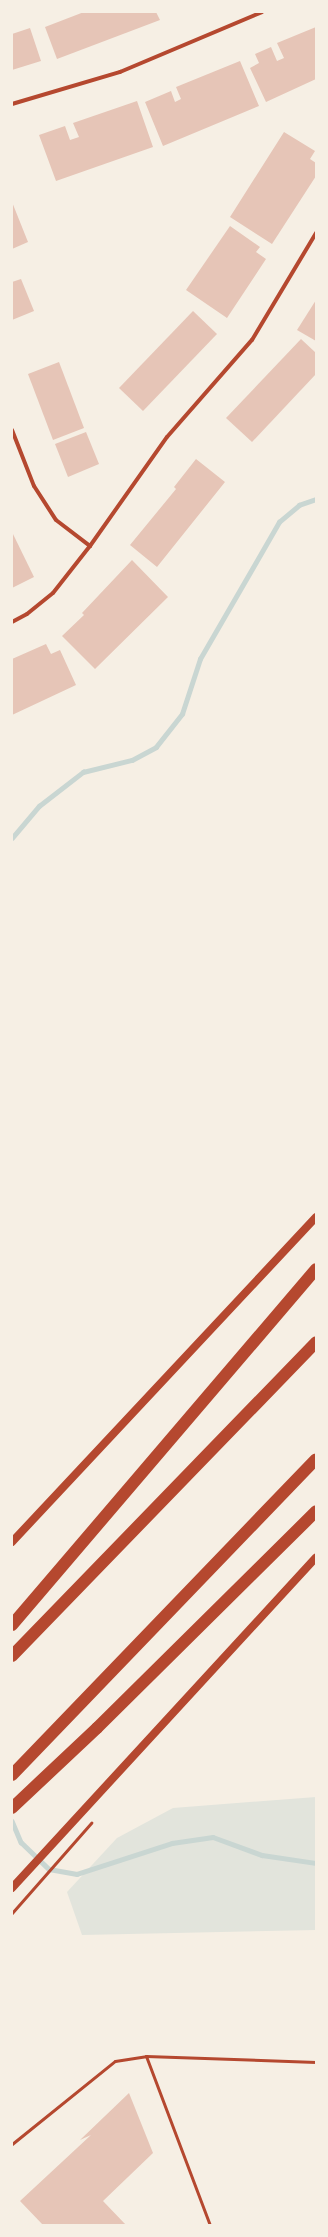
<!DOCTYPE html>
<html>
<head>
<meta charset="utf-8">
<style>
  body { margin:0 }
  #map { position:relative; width:328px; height:2237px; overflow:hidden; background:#f6efe4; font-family:"DM Sans",sans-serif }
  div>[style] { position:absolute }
  .green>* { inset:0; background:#e2e4dc }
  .stream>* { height:4.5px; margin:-2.25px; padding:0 2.25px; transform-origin:2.25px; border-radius:2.25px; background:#c9d6d2 }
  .building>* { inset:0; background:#e6c5b7 }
  .path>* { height:2.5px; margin:-1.25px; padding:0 1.25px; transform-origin:1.25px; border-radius:1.25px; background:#b5482f }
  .service>* { height:3px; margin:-1.5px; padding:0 1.5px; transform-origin:1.5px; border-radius:1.5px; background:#b5482f }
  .minor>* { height:4px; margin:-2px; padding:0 2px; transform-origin:2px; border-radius:2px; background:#b5482f }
  .secondary>* { height:8px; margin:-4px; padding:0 4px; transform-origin:4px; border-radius:4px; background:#b5482f }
  .motorway>* { height:12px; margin:-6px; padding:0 6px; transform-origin:6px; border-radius:6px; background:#b5482f }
  span { translate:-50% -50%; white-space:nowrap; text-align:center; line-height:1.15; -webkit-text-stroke:3.5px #f6efe4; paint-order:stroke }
  .frame { position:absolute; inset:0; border:13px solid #f6efe4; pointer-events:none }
</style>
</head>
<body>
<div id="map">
  <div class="green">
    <i style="clip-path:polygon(316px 1797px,316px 1930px,82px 1935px,67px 1892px,117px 1838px,173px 1808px)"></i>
  </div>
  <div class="stream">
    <i style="left:12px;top:838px;width:42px;rotate:-49.8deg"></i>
    <i style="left:39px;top:806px;width:56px;rotate:-37.7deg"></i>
    <i style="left:83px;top:772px;width:50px;rotate:-13.8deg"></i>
    <i style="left:132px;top:760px;width:27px;rotate:-28deg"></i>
    <i style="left:156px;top:747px;width:42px;rotate:-51.8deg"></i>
    <i style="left:182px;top:714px;width:58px;rotate:-71.9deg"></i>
    <i style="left:200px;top:659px;width:158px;rotate:-60deg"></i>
    <i style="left:279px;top:522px;width:26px;rotate:-40deg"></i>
    <i style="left:299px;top:505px;width:18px;rotate:-19deg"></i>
    <i style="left:12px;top:1821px;width:23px;rotate:67deg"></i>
    <i style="left:21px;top:1842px;width:39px;rotate:44deg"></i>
    <i style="left:49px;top:1869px;width:28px;rotate:10deg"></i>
    <i style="left:77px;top:1874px;width:100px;rotate:-18.1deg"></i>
    <i style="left:172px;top:1843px;width:41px;rotate:-8.3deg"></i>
    <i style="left:213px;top:1837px;width:52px;rotate:20.2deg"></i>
    <i style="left:262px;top:1855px;width:55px;rotate:8.4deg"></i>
  </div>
  <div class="building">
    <i style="clip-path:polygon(84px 12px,156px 12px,160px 20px,57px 59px,45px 27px)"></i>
    <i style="clip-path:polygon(316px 27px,316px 79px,266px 102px,250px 68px,259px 63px,255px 54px,271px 47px,277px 61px,284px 58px,277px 43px)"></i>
    <i style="clip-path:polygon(30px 28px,41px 61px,12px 70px,12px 34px)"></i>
    <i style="clip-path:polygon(240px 61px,259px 106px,163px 146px,145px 102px,171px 91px,175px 102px,181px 99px,176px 87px)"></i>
    <i style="clip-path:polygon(137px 101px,153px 147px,56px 181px,39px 135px,65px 126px,70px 140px,79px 137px,73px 123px)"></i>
    <i style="clip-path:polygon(284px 132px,315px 151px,310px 159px,316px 163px,316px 176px,272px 244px,230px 217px)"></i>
    <i style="clip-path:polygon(12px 202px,28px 242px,12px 249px)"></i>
    <i style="clip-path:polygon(230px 226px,260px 247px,256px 252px,266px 259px,227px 318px,186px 290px)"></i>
    <i style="clip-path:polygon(21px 279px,34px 311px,12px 320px,12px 282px)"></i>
    <i style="clip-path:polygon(316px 300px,316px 341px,297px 330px)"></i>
    <i style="clip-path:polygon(193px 311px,217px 334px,143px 411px,119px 388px)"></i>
    <i style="clip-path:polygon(301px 339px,316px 353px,316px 374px,252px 442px,226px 418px)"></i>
    <i style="clip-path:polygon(59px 362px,84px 428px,53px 440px,28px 374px)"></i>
    <i style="clip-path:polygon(86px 432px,99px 464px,68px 477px,55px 444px)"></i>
    <i style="clip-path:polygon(196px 459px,225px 482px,157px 567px,130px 545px,176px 489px,174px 487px)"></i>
    <i style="clip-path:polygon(12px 532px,34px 577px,12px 588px)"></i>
    <i style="clip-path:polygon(132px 560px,168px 597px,95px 669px,62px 636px,84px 615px,82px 613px)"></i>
    <i style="clip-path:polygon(46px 644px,51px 654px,60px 650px,76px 685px,12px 715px,12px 659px)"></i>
    <i style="clip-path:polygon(129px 2093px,153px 2153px,103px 2201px,126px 2225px,43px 2225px,20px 2201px,91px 2135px,80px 2140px)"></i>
  </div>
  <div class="path">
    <i style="left:12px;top:1913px;width:120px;rotate:-48.7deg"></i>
  </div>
  <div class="service">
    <i style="left:146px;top:2056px;width:181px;rotate:69.3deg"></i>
    <i style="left:12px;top:2144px;width:132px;rotate:-38.9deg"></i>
    <i style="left:115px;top:2061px;width:31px;rotate:-9deg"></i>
    <i style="left:146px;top:2056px;width:170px;rotate:2deg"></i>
  </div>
  <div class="minor">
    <i style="left:12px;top:104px;width:113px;rotate:-16.5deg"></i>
    <i style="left:120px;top:72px;width:154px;rotate:-22.9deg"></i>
    <i style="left:12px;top:430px;width:60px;rotate:68.6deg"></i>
    <i style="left:34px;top:486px;width:40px;rotate:57.1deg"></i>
    <i style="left:56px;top:520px;width:43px;rotate:37.4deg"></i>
    <i style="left:12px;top:622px;width:17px;rotate:-28deg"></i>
    <i style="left:27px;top:614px;width:33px;rotate:-39deg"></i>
    <i style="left:53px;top:593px;width:60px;rotate:-51.8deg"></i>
    <i style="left:90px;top:546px;width:133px;rotate:-54.8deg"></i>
    <i style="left:167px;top:437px;width:129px;rotate:-48.8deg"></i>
    <i style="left:252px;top:340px;width:125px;rotate:-59.1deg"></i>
  </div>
  <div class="secondary">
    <i style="left:12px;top:1542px;width:445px;rotate:-46.9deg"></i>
    <i style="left:12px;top:1888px;width:449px;rotate:-47.4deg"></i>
  </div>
  <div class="motorway">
    <i style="left:12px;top:1625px;width:468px;rotate:-49.5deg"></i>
    <i style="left:12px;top:1656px;width:437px;rotate:-45.9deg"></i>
    <i style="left:12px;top:1775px;width:438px;rotate:-46.1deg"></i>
    <i style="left:12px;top:1808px;width:117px;rotate:-43.3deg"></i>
    <i style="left:97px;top:1728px;width:308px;rotate:-44.7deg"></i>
  </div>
  <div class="frame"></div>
</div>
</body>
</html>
